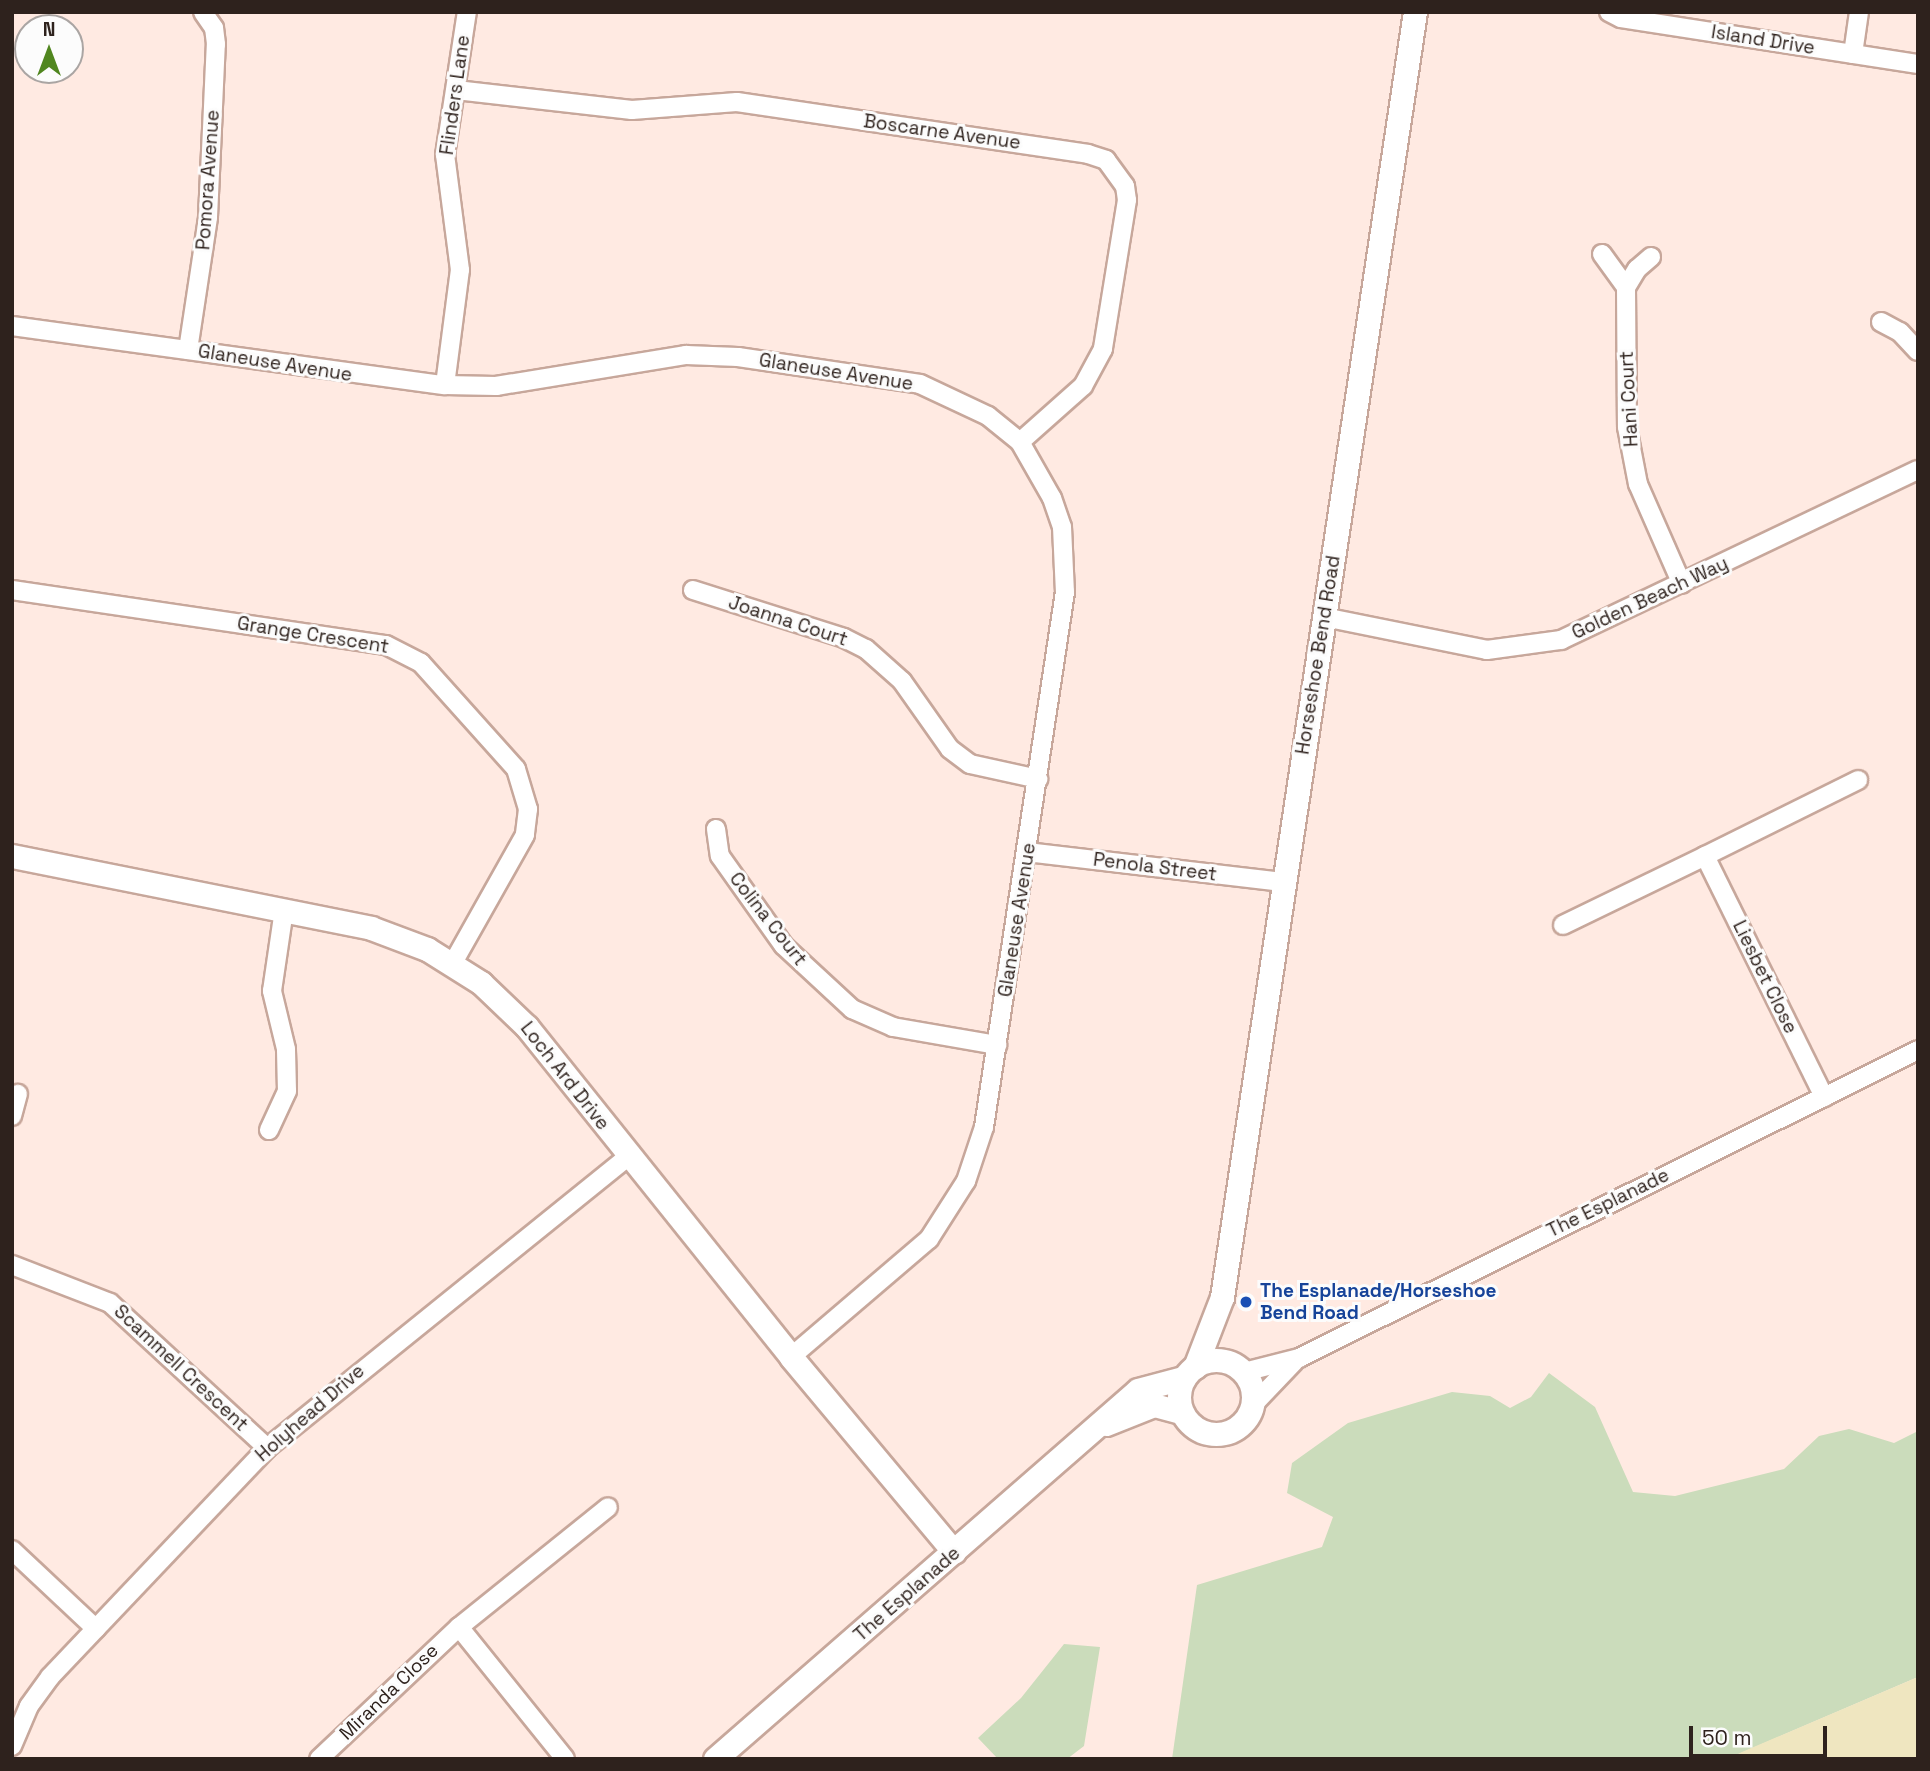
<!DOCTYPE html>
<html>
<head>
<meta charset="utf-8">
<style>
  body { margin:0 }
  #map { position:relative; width:1930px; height:1771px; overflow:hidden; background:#ffeae2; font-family:"Space Grotesk",sans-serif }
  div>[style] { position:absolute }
  .green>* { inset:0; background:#cbdcbb }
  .sand>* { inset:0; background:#efe6c0 }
  .roads { filter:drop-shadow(2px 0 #c7a79b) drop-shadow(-2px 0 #c7a79b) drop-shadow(0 2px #c7a79b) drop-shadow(0 -2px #c7a79b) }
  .minor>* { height:18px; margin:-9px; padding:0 9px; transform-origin:9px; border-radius:9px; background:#fff }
  .tertiary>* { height:23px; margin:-11.5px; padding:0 11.5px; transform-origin:11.5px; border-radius:11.5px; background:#fff }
  .tertiary>.ring { margin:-11.5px; padding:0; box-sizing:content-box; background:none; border:23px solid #fff; border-radius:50% }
  .dots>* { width:19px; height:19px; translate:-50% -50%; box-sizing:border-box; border:4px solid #fcfcfc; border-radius:50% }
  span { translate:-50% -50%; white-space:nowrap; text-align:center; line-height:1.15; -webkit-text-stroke:6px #fcfcfc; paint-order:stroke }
  .street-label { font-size:19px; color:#2e221d }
  .transit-label { font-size:19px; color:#164399; font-weight:700 }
  .left { translate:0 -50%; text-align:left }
  .frame { position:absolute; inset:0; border:14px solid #2e221d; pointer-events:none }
  .north { position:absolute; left:14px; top:14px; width:70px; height:70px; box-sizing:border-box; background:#fcfcfc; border:2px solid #aaa5a3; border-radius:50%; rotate:0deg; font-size:19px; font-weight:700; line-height:28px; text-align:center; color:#2e221d }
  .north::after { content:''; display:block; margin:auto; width:24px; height:32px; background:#50861f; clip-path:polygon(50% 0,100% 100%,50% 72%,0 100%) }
  .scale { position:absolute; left:1689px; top:1726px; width:138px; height:32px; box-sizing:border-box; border:4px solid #2e221d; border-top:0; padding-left:9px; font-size:21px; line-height:24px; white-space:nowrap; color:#2e221d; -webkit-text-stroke:5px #fcfcfc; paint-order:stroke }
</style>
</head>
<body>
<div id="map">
  <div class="green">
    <i style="clip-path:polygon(1549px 1373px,1595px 1407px,1633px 1492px,1675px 1496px,1784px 1469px,1819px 1436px,1849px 1429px,1894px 1443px,1918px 1431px,1918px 1677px,1727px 1759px,1172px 1759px,1197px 1585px,1322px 1547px,1333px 1517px,1287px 1493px,1292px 1463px,1348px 1423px,1452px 1392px,1490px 1396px,1510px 1408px,1531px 1397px)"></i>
    <i style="clip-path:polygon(1064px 1644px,1100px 1647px,1084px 1746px,1067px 1759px,998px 1759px,978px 1738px,1021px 1698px)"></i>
  </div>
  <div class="sand">
    <i style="clip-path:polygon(1918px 1677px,1918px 1759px,1727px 1759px,1742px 1752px)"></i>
  </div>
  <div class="roads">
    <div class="minor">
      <i style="left:1609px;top:12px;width:13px;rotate:27deg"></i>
      <i style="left:1621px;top:18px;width:301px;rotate:8.8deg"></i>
      <i style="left:1853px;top:54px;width:42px;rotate:-81.9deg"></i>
      <i style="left:456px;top:90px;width:177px;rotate:6.5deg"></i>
      <i style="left:632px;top:110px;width:105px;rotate:-4.4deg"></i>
      <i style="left:737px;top:102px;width:355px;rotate:8.4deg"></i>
      <i style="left:1088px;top:154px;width:19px;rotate:18deg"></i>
      <i style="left:1106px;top:160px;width:32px;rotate:54deg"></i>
      <i style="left:1125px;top:186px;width:14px;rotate:82deg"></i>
      <i style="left:1127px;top:200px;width:151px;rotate:99.2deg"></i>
      <i style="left:1103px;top:349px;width:42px;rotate:118.4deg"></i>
      <i style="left:1083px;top:386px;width:84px;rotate:138.4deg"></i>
      <i style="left:1602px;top:254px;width:41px;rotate:54deg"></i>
      <i style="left:1651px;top:257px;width:18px;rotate:139deg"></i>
      <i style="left:1637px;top:269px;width:21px;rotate:121deg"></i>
      <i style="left:1626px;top:287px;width:140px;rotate:89.6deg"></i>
      <i style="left:1627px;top:427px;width:58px;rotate:79.1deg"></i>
      <i style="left:1638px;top:484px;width:109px;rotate:66.3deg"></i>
      <i style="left:1881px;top:322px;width:21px;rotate:28deg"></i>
      <i style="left:1900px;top:332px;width:26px;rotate:47deg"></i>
      <i style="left:12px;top:326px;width:437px;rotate:7.8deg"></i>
      <i style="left:445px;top:385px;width:51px;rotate:1.1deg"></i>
      <i style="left:496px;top:386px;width:193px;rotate:-9.3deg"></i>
      <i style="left:686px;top:355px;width:52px;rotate:2.2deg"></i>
      <i style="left:738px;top:357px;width:184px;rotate:8.4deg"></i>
      <i style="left:920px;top:384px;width:75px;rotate:25.2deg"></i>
      <i style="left:988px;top:416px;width:41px;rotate:39.1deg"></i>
      <i style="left:1020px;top:442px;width:64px;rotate:60.3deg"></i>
      <i style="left:1052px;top:498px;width:31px;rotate:71deg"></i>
      <i style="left:1062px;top:527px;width:65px;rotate:87.4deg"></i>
      <i style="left:1065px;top:592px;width:541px;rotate:98.61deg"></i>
      <i style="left:984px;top:1127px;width:57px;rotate:108.4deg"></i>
      <i style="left:966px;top:1181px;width:69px;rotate:122.5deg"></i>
      <i style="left:929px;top:1239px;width:182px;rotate:139.5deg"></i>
      <i style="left:188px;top:350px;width:134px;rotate:-81.4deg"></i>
      <i style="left:208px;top:217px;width:173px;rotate:-87.4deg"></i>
      <i style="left:216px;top:44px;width:16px;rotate:-97deg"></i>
      <i style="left:214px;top:28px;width:19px;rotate:-125deg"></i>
      <i style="left:445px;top:385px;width:116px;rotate:-82.6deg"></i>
      <i style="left:460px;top:270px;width:116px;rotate:-97.4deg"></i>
      <i style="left:445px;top:155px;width:145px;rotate:-81.3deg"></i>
      <i style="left:12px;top:590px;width:378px;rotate:8.4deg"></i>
      <i style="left:386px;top:645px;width:39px;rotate:27deg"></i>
      <i style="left:421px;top:663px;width:142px;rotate:48.1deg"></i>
      <i style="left:516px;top:769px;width:42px;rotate:73.3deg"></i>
      <i style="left:528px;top:809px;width:26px;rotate:97deg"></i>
      <i style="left:525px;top:835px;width:147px;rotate:119.4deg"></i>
      <i style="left:693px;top:590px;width:158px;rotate:17.6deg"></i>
      <i style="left:844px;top:638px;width:25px;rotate:27deg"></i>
      <i style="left:866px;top:649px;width:48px;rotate:41.6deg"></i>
      <i style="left:902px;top:681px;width:83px;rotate:54.8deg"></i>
      <i style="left:950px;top:749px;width:25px;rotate:37deg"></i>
      <i style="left:970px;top:764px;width:70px;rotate:12.4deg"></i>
      <i style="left:1324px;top:617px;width:166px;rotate:11.4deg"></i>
      <i style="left:1487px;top:650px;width:75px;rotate:-7.7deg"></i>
      <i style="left:1561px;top:640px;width:395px;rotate:-25.5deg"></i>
      <i style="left:716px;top:829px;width:27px;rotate:82deg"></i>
      <i style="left:720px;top:856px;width:110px;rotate:54.6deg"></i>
      <i style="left:784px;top:946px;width:93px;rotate:42.8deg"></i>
      <i style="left:852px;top:1009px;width:45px;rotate:23.7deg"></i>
      <i style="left:893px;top:1027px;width:106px;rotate:9.8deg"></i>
      <i style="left:1027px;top:852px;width:257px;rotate:6.7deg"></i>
      <i style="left:1705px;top:856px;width:171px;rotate:-26.4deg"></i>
      <i style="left:1563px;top:925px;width:158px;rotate:-25.9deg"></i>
      <i style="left:1705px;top:856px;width:269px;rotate:63.7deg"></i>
      <i style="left:12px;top:1116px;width:23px;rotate:-75deg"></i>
      <i style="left:269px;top:1130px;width:43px;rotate:-65.2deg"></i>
      <i style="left:287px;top:1091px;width:42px;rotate:-91.4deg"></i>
      <i style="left:286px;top:1049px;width:60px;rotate:-103.6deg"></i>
      <i style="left:272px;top:991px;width:82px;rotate:-81.6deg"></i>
      <i style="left:12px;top:1265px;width:105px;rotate:21.2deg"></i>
      <i style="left:110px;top:1303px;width:214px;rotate:42.7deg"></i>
      <i style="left:1244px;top:1372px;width:57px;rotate:-14.3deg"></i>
      <i style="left:1299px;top:1358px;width:691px;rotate:-26.45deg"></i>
      <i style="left:1252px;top:1406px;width:61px;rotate:-46.3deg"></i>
      <i style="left:12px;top:1550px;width:115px;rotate:43.2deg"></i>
      <i style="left:459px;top:1627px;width:191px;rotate:-38.8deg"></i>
      <i style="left:12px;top:1746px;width:43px;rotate:-67deg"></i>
      <i style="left:29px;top:1706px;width:36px;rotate:-54deg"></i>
      <i style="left:50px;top:1677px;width:315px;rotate:-46.5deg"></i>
      <i style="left:267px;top:1448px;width:464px;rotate:-38.9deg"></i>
      <i style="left:319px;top:1759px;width:192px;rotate:-43.3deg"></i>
      <i style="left:459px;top:1627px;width:169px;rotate:51.2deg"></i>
    </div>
    <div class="tertiary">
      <i style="left:12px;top:856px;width:366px;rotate:11.3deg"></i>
      <i style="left:371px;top:928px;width:60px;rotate:20.6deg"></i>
      <i style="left:427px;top:949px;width:64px;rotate:32.2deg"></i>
      <i style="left:481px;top:983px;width:64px;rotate:43.7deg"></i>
      <i style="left:527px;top:1027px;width:423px;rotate:51.3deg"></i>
      <i style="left:791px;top:1357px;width:254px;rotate:50.1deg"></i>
      <i class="ring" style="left:1179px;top:1360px;width:51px;height:51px"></i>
      <i style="left:1195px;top:1367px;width:75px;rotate:-68.9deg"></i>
      <i style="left:1222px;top:1297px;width:1299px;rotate:-81.46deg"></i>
      <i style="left:1106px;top:1424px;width:52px;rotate:-21.6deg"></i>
      <i style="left:1154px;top:1405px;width:27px;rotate:15deg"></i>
      <i style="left:715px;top:1759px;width:561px;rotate:-41.1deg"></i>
      <i style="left:1138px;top:1390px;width:47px;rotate:-14.9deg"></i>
    </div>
  </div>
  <div class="dots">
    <i style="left:1246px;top:1302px;background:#1a4fb4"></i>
  </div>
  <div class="street-label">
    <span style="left:1763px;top:40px;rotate:9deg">Island Drive</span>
    <span style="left:455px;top:95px;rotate:-82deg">Flinders Lane</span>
    <span style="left:942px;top:132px;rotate:8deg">Boscarne Avenue</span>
    <span style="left:208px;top:180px;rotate:-86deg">Pomora Avenue</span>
    <span style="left:275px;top:363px;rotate:9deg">Glaneuse Avenue</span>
    <span style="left:836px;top:372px;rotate:9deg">Glaneuse Avenue</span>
    <span style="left:1629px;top:399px;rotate:-93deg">Hani Court</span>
    <span style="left:1650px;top:598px;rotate:-25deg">Golden Beach Way</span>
    <span style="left:788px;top:621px;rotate:18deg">Joanna Court</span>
    <span style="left:313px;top:635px;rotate:9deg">Grange Crescent</span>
    <span style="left:1318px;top:655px;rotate:-81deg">Horseshoe Bend Road</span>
    <span style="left:1155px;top:867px;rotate:7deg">Penola Street</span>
    <span style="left:768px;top:919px;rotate:52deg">Colina Court</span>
    <span style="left:1017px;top:920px;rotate:-81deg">Glaneuse Avenue</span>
    <span style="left:1765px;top:977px;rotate:64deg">Liesbet Close</span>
    <span style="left:565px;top:1076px;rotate:52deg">Loch Ard Drive</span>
    <span style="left:1608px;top:1203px;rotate:-26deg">The Esplanade</span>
    <span style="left:181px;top:1368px;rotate:43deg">Scammell Crescent</span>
    <span style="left:310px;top:1413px;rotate:-41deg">Holyhead Drive</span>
    <span style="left:907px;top:1594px;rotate:-41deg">The Esplanade</span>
    <span style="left:389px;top:1692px;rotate:-44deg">Miranda Close</span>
  </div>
  <div class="transit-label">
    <span class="left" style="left:1260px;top:1302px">The Esplanade/Horseshoe<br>Bend Road</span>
  </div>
  <div class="frame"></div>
  <div class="north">N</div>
  <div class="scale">50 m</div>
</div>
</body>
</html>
